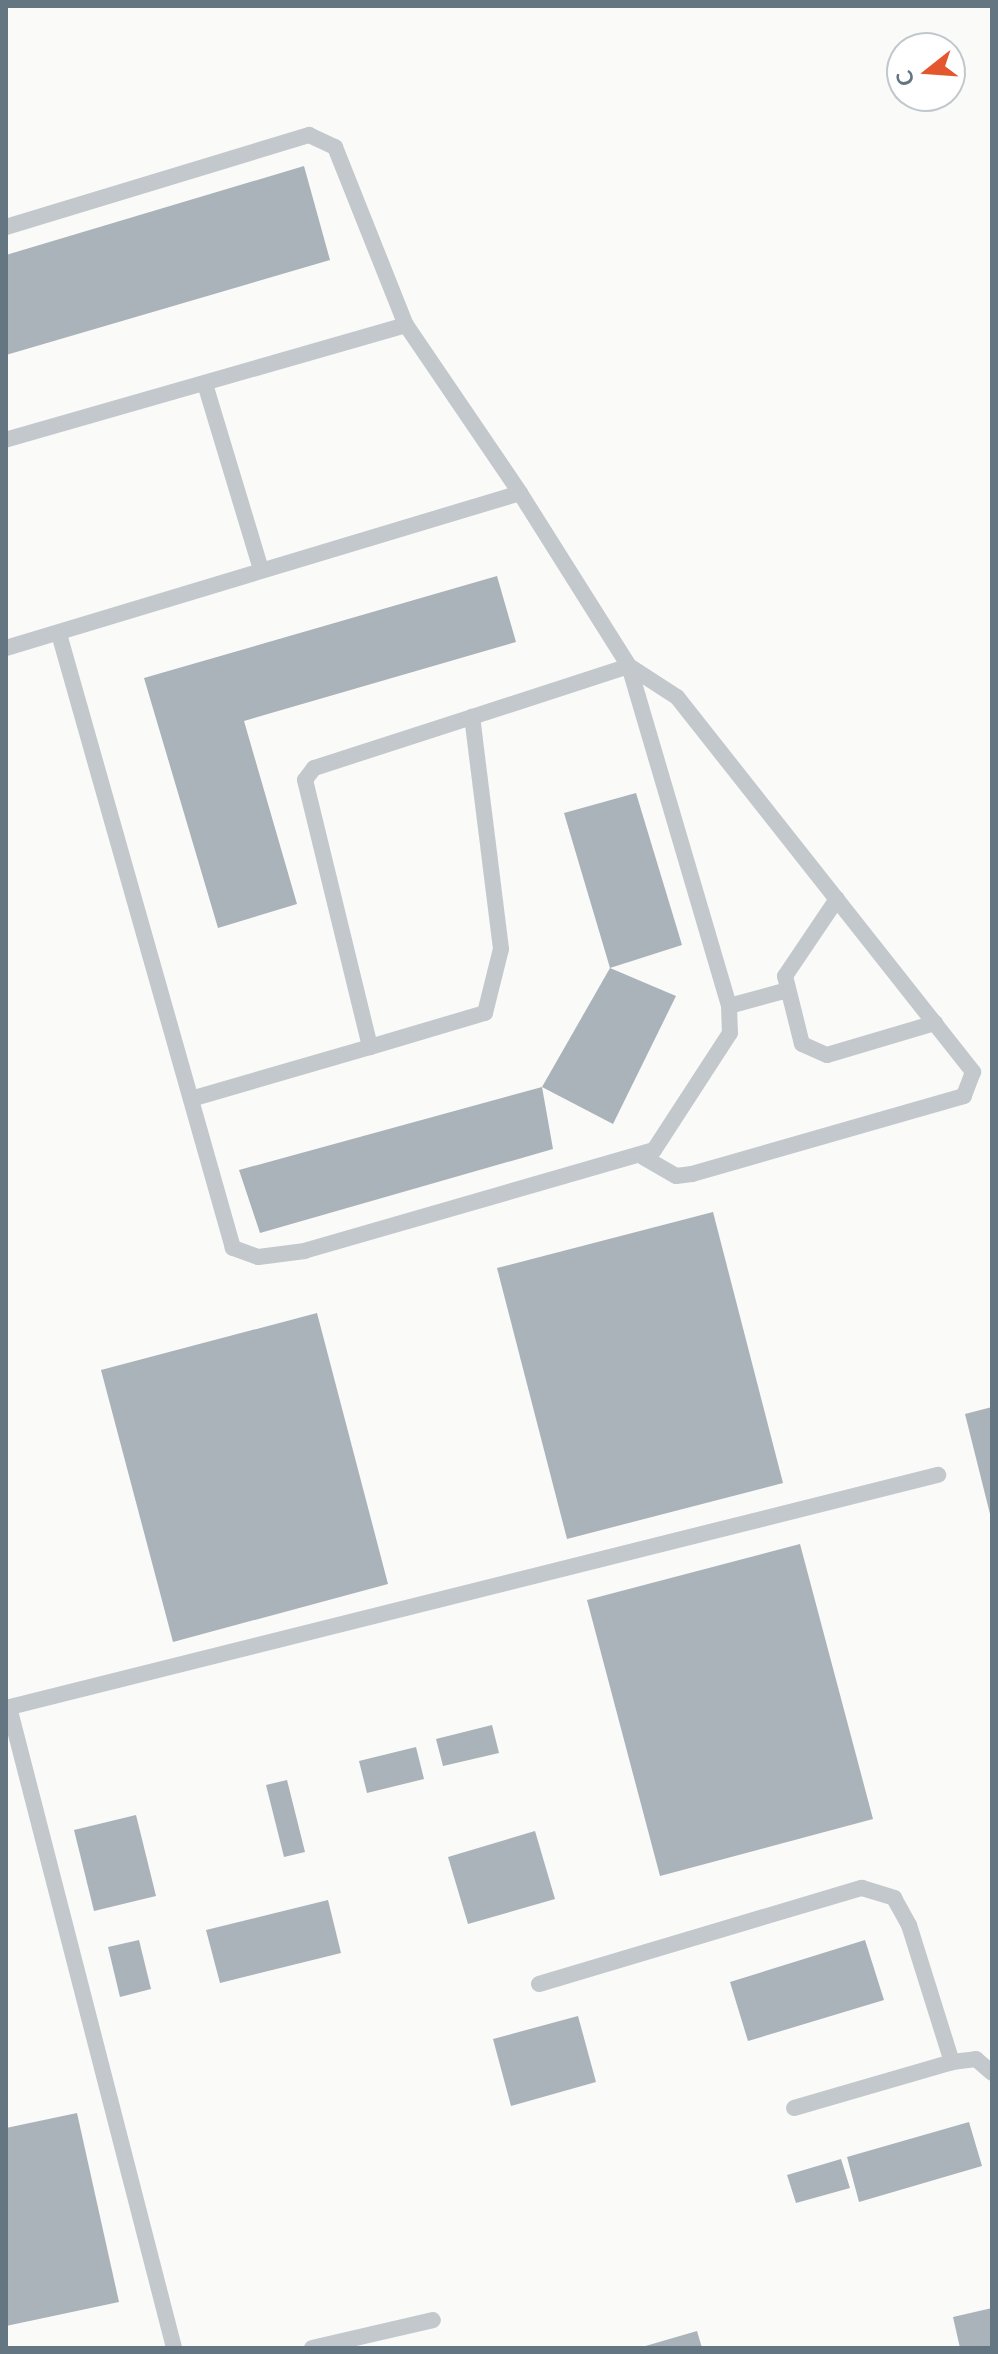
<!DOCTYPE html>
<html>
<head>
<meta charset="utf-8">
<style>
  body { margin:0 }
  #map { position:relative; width:998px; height:2354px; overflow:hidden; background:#fafaf8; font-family:Lato,sans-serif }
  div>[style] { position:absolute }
  .building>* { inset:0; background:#aab3b9 }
  .service>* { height:16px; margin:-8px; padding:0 8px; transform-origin:8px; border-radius:8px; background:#c3c8cc }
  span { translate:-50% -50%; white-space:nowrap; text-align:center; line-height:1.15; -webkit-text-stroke:8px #fff; paint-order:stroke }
  .frame { position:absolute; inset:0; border:8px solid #657683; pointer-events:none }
  .north { position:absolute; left:886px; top:32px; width:80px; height:80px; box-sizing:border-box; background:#fff; border:2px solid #c1c8cd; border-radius:50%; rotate:253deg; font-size:22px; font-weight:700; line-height:32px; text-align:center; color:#657683 }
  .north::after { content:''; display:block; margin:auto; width:28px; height:36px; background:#e4572e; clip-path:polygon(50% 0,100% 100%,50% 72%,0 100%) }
</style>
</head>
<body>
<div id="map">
  <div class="building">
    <i style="clip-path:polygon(304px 166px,330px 260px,6px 355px,6px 255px)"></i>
    <i style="clip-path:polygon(497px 576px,516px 642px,244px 721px,297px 904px,218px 928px,144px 678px)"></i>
    <i style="clip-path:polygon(636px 793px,682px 945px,610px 968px,564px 813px)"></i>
    <i style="clip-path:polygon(610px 968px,676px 996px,613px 1124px,542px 1087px)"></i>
    <i style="clip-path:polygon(542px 1087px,553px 1149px,260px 1233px,239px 1170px)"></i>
    <i style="clip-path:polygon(713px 1212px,783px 1483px,567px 1539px,497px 1268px)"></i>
    <i style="clip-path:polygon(317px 1313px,388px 1584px,173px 1642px,101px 1370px)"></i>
    <i style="clip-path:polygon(992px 1407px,992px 1518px,991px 1518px,965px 1414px)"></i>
    <i style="clip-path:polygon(800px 1544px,873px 1819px,660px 1876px,587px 1600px)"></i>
    <i style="clip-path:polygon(492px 1725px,499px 1753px,443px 1766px,436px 1739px)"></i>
    <i style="clip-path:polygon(416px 1747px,424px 1779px,367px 1793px,359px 1761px)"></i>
    <i style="clip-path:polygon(287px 1780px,305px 1852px,284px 1857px,266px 1785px)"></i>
    <i style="clip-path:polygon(136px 1815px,156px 1896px,94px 1911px,74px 1830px)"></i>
    <i style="clip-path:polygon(535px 1831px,555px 1899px,468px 1924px,448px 1857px)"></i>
    <i style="clip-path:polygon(328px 1900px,341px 1953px,220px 1983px,206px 1930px)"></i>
    <i style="clip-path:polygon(139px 1940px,151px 1989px,120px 1997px,108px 1947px)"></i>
    <i style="clip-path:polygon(865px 1940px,884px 2000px,748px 2041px,730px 1982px)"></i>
    <i style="clip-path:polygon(578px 2016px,596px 2082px,511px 2106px,493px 2039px)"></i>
    <i style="clip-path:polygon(77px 2113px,119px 2302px,6px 2326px,6px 2128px)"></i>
    <i style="clip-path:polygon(969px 2122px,982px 2166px,859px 2202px,847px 2157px)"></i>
    <i style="clip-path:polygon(841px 2159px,850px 2188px,796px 2203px,787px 2175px)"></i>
    <i style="clip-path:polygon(992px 2308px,992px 2348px,960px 2348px,953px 2317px)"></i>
    <i style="clip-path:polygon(697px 2331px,702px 2348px,642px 2348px,642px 2347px)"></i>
  </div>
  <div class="service">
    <i style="left:6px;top:227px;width:317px;rotate:-16.9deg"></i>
    <i style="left:309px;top:135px;width:29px;rotate:25deg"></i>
    <i style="left:335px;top:147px;width:192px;rotate:68.3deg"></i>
    <i style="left:406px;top:325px;width:416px;rotate:164deg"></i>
    <i style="left:406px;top:325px;width:203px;rotate:55.8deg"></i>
    <i style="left:205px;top:384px;width:193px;rotate:73.2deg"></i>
    <i style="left:6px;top:648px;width:537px;rotate:-16.78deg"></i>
    <i style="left:520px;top:493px;width:204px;rotate:57.8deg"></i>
    <i style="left:629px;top:666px;width:354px;rotate:73.6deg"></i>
    <i style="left:729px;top:1006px;width:27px;rotate:88deg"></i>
    <i style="left:730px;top:1033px;width:140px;rotate:123deg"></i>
    <i style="left:654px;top:1150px;width:363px;rotate:163.9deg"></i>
    <i style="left:305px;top:1251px;width:47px;rotate:172.7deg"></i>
    <i style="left:258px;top:1257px;width:27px;rotate:-160deg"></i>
    <i style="left:233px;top:1248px;width:638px;rotate:-105.82deg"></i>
    <i style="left:472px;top:717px;width:165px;rotate:-18deg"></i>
    <i style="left:629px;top:666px;width:57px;rotate:32.9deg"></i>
    <i style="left:677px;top:697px;width:478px;rotate:51.7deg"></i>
    <i style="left:973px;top:1072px;width:26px;rotate:111deg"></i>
    <i style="left:964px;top:1096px;width:283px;rotate:164deg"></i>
    <i style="left:692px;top:1174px;width:16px;rotate:173deg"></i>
    <i style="left:676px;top:1176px;width:38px;rotate:-150deg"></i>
    <i style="left:837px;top:899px;width:93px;rotate:124deg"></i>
    <i style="left:785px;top:976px;width:70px;rotate:76deg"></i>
    <i style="left:802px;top:1044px;width:27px;rotate:24deg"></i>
    <i style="left:827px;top:1055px;width:113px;rotate:-16.5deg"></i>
    <i style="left:729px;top:1006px;width:57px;rotate:-15.3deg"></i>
    <i style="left:191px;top:1099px;width:186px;rotate:-16.2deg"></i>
    <i style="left:370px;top:1047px;width:120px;rotate:-16.5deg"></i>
    <i style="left:485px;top:1013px;width:66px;rotate:-76deg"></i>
    <i style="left:501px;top:949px;width:234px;rotate:-97.1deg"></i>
    <i style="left:472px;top:717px;width:166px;rotate:162.1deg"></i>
    <i style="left:314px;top:768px;width:15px;rotate:127deg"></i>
    <i style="left:305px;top:780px;width:275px;rotate:76.3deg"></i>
    <i style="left:9px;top:1707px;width:662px;rotate:75.56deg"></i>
    <i style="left:6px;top:1708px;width:961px;rotate:-14.04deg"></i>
    <i style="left:539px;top:1984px;width:337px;rotate:-16.6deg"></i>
    <i style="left:862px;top:1888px;width:34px;rotate:17deg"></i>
    <i style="left:894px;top:1898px;width:31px;rotate:61deg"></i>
    <i style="left:909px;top:1925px;width:144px;rotate:72.6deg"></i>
    <i style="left:794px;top:2108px;width:165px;rotate:-16.2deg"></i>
    <i style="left:952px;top:2062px;width:24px;rotate:-7deg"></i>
    <i style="left:976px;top:2059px;width:21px;rotate:41deg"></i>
    <i style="left:312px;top:2348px;width:124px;rotate:-13deg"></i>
  </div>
  <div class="frame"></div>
  <div class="north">С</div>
</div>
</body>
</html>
